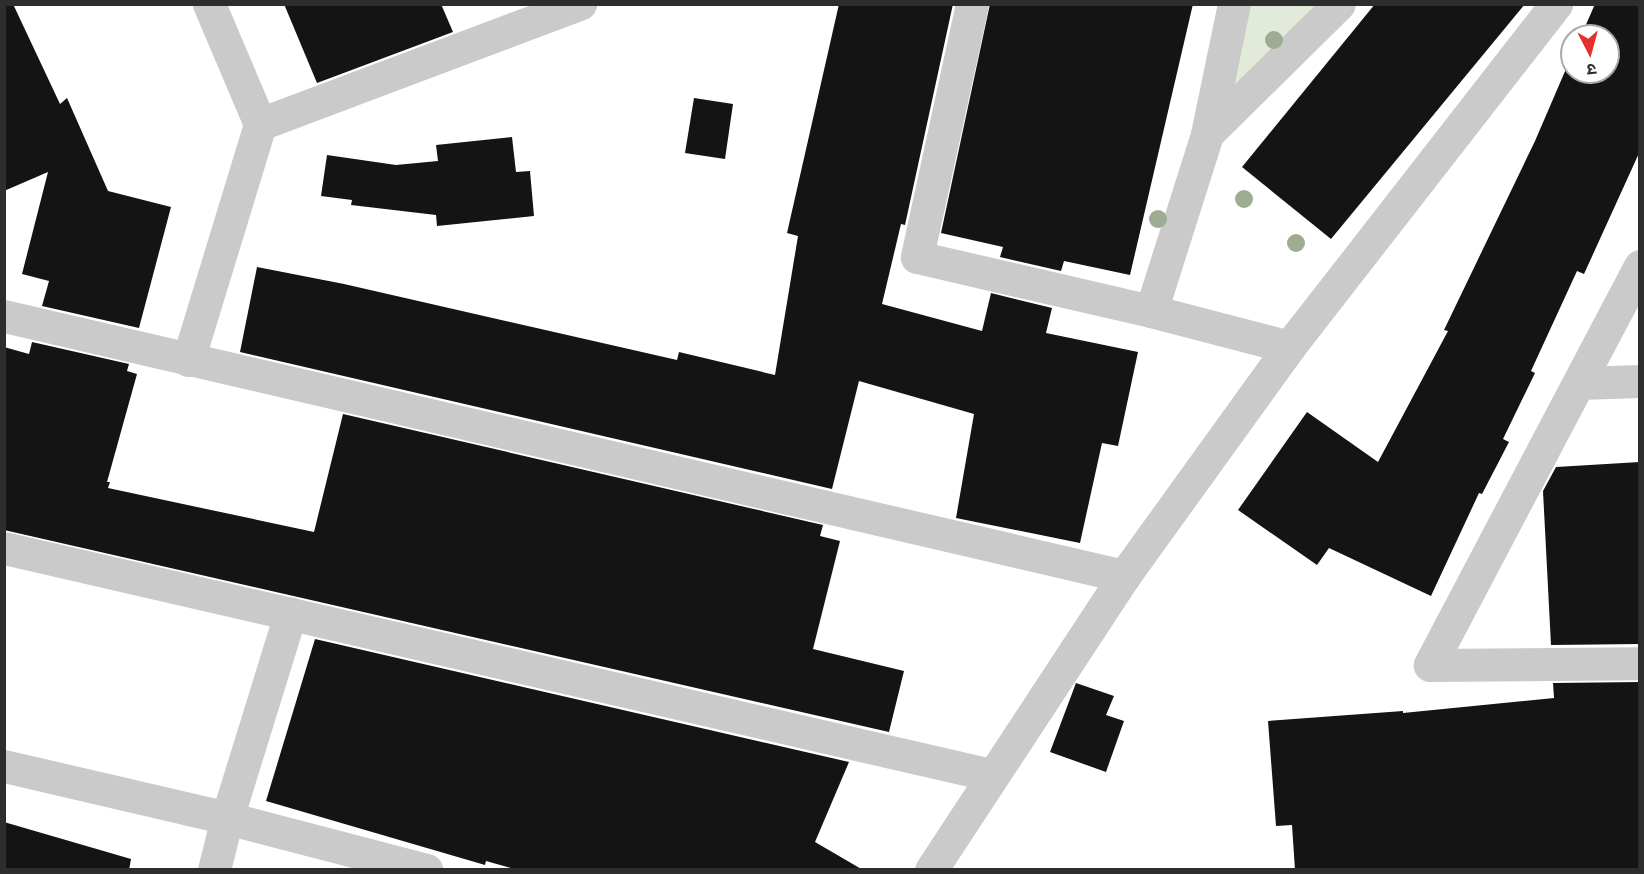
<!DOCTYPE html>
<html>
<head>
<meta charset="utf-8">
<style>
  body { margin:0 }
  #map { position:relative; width:1644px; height:874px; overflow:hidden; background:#fff; font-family:"Archivo Narrow","Noto Sans Devanagari",sans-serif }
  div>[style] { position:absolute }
  .green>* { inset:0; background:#e2ebda }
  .building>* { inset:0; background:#141414 }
  .minor>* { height:33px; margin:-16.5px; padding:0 16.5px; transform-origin:16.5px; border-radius:16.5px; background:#cacaca }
  .trees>* { width:18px; height:18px; margin:-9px; border-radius:50%; background:#9dac93 }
  span { translate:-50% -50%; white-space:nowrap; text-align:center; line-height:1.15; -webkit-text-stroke:6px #fff; paint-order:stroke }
  .frame { position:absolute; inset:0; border:6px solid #2d2d2d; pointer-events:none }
  .north { position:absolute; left:1560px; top:24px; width:60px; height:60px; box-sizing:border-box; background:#fff; border:2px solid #ababab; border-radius:50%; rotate:174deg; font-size:16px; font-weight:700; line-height:24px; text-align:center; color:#2d2d2d }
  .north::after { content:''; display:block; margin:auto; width:21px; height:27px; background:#e5302d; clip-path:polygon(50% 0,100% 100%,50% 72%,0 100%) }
</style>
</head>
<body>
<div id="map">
  <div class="green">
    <i style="clip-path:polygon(1244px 5px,1319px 5px,1220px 110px)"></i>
  </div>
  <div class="building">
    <i style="clip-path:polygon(4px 4px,13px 4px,60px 104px,67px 98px,108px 191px,171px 207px,139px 328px,42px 306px,49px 281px,22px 274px,48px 172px,4px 191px)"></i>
    <i style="clip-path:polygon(284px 4px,441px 4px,453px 32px,317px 83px)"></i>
    <i style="clip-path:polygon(839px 4px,953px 4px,905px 225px,901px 224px,882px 304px,982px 331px,991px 293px,1052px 308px,1046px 333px,1138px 352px,1118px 446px,1102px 443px,1080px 543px,956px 518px,974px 414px,859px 381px,832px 489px,240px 352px,257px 267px,344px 284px,677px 360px,679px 352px,775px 375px,798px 236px,787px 233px)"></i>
    <i style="clip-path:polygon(990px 4px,1193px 4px,1130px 275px,1064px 261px,1061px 271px,1000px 257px,1003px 247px,941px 233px)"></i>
    <i style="clip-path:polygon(1375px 4px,1525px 4px,1331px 239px,1242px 167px)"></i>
    <i style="clip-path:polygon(1595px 4px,1640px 4px,1640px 151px,1584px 274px,1577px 271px,1531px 371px,1535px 373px,1503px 439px,1509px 442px,1482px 494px,1479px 493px,1431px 596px,1329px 548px,1317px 565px,1238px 510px,1307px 412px,1378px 462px,1448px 331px,1444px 330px,1535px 141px,1572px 55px,1572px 72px,1608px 72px,1608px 36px,1581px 36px)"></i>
    <i style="clip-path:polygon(694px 98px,733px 104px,725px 159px,685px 153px)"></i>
    <i style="clip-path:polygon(512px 137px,516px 172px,530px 171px,534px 216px,437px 226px,436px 215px,351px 205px,352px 200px,321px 196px,327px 155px,396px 165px,438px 161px,436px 145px)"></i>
    <i style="clip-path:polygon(32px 342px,129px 364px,127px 371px,137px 374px,107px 482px,110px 482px,108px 488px,314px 532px,343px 414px,823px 525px,820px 536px,840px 541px,813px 649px,904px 671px,889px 732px,4px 530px,4px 347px,29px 354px)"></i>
    <i style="clip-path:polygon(1640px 462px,1640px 644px,1551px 645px,1543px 491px,1556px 467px)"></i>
    <i style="clip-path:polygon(315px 639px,849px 762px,815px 842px,863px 870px,518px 870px,486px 861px,485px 865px,266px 801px)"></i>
    <i style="clip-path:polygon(1640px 682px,1640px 870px,1295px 870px,1292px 825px,1276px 826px,1268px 721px,1403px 711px,1403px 713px,1554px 698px,1553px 683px)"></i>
    <i style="clip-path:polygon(1076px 683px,1114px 696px,1106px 715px,1124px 721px,1106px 772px,1050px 752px)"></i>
    <i style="clip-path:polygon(4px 822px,131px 859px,129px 870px,4px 870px)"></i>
  </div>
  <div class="minor">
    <i style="left:209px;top:4px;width:130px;rotate:67deg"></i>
    <i style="left:972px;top:4px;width:259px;rotate:102.3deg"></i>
    <i style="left:917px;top:257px;width:240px;rotate:13deg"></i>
    <i style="left:1151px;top:311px;width:143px;rotate:14.6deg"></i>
    <i style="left:1207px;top:134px;width:133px;rotate:-78.3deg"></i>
    <i style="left:1640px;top:266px;width:451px;rotate:117.8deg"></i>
    <i style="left:1430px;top:665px;width:210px;rotate:-0.5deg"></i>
    <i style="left:1151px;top:311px;width:186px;rotate:-72.4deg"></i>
    <i style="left:1207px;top:134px;width:185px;rotate:-44.6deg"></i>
    <i style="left:4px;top:316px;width:1150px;rotate:13.07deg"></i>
    <i style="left:188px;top:360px;width:247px;rotate:-73deg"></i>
    <i style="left:260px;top:124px;width:342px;rotate:-20.6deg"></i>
    <i style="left:1580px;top:383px;width:60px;rotate:-1.9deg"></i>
    <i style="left:4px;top:548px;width:1013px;rotate:12.95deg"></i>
    <i style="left:4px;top:766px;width:229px;rotate:13.1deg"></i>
    <i style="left:227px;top:818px;width:206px;rotate:14.6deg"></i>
    <i style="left:214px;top:870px;width:54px;rotate:-76deg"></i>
    <i style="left:227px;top:818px;width:214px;rotate:-72.8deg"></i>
    <i style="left:931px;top:870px;width:352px;rotate:-56.7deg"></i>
    <i style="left:1124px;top:576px;width:282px;rotate:-54.2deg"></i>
    <i style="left:1289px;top:347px;width:435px;rotate:-52.1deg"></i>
  </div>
  <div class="trees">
    <i style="left:1274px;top:40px"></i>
    <i style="left:1244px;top:199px"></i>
    <i style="left:1158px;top:219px"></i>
    <i style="left:1296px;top:243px"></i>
  </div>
  <div class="frame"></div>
  <div class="north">उ</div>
</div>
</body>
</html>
